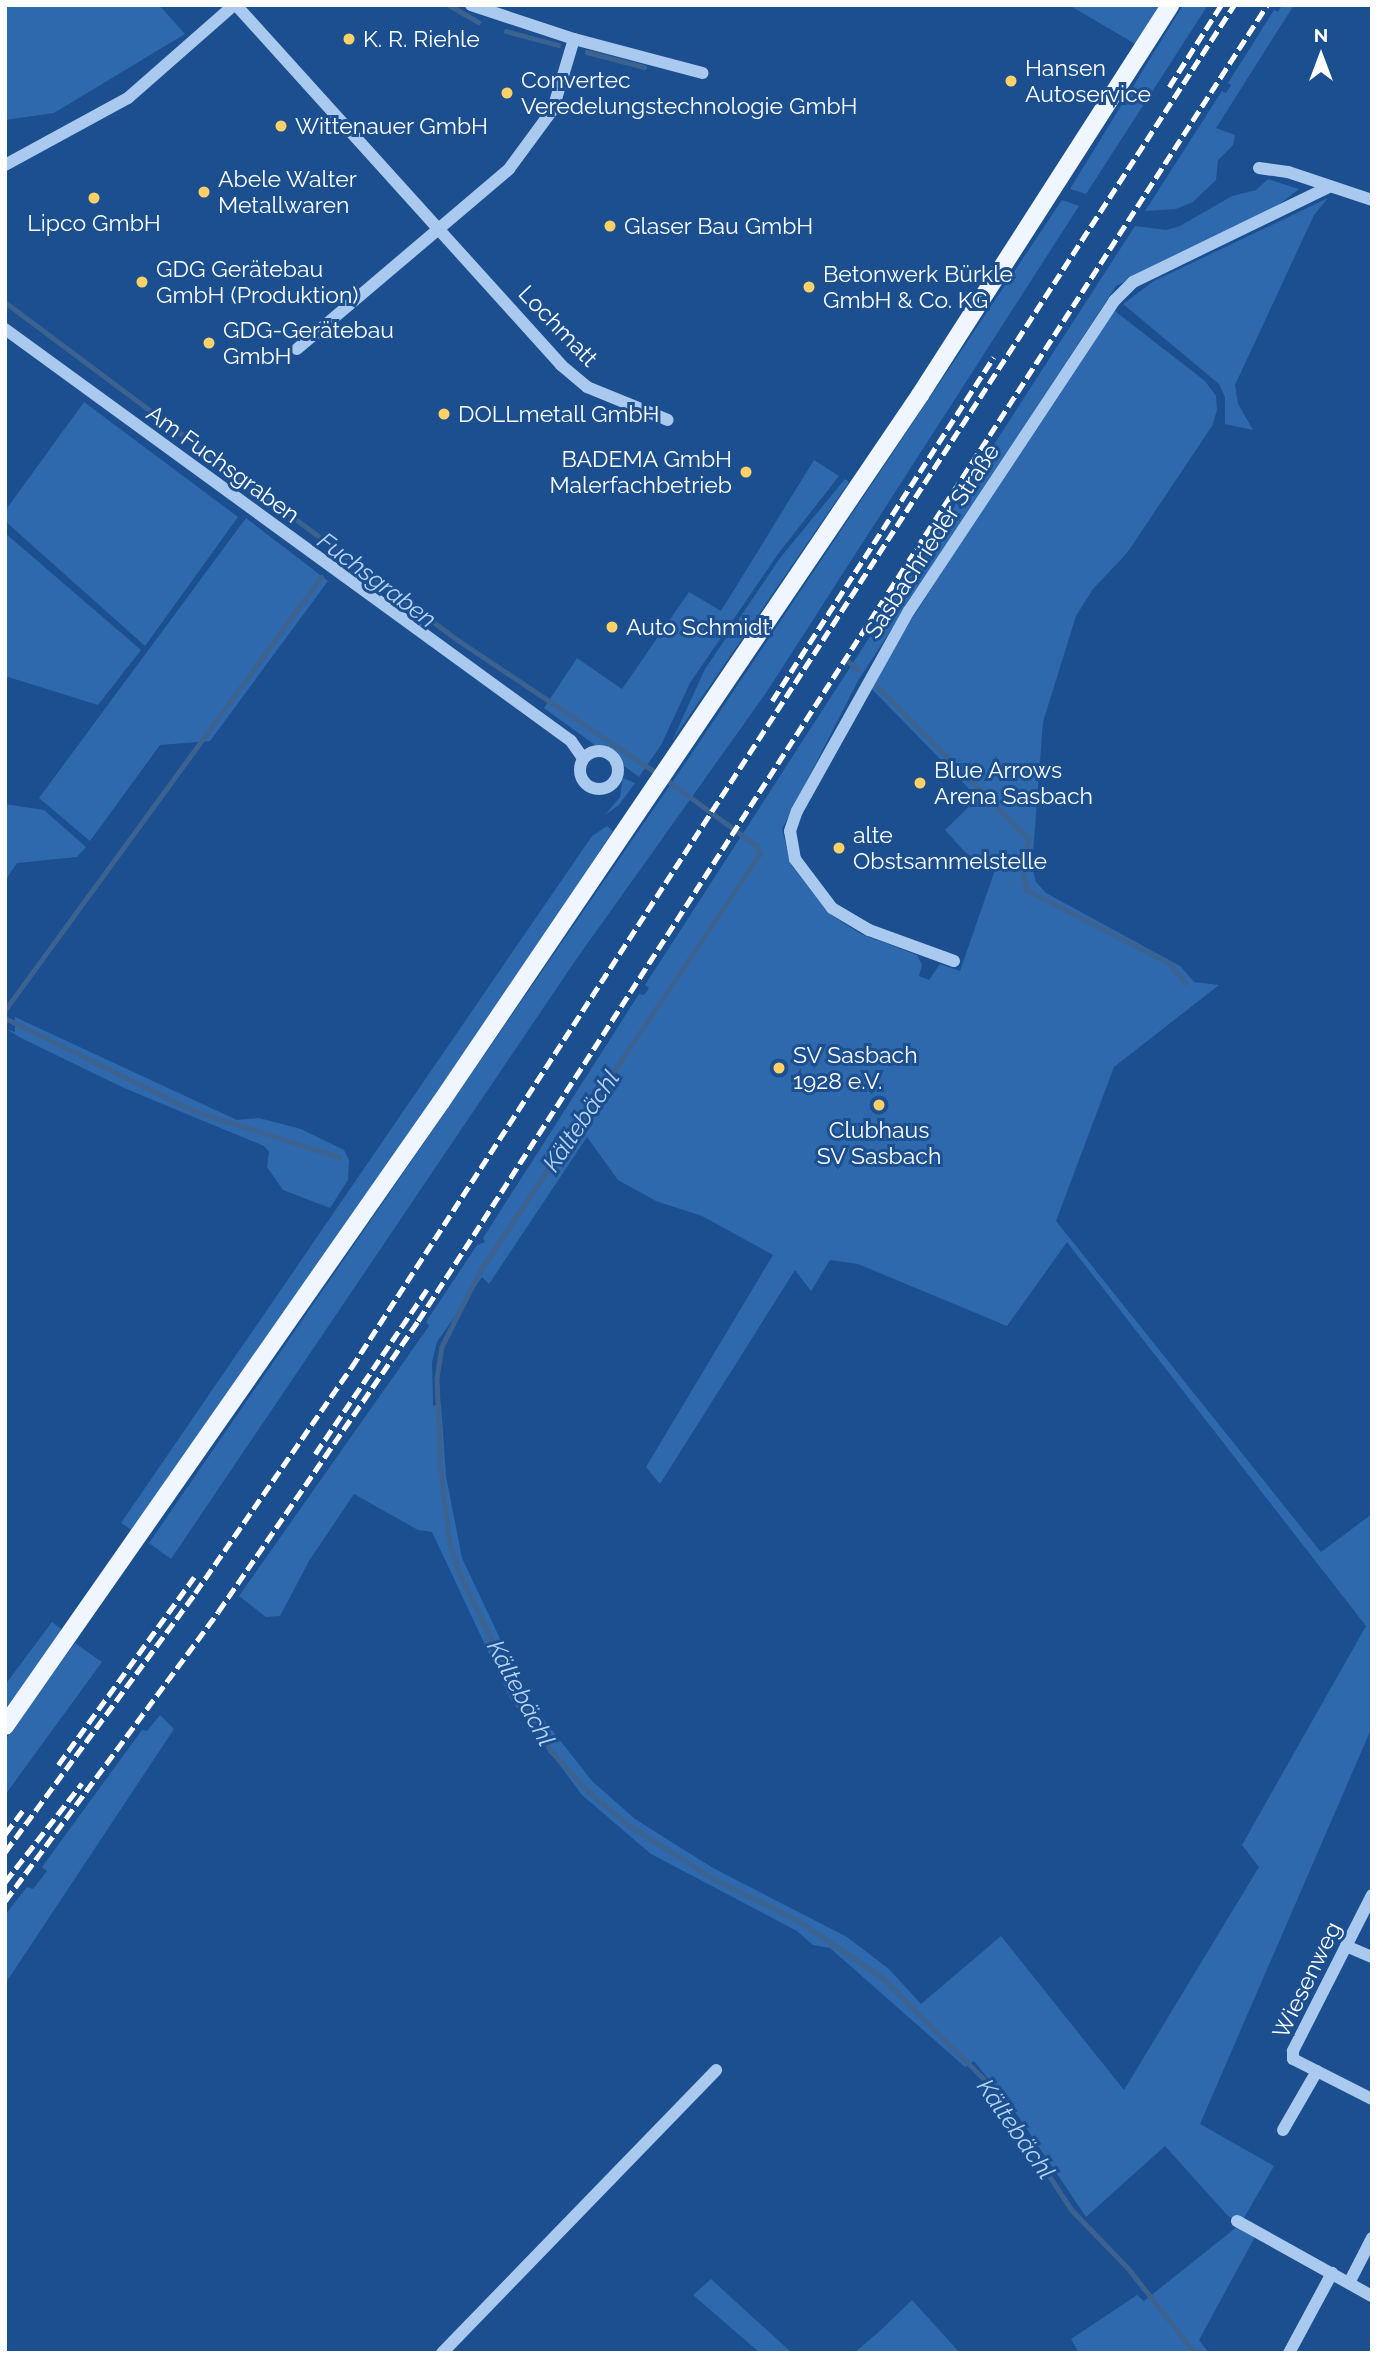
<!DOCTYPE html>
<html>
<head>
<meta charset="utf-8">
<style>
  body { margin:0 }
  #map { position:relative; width:1377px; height:2358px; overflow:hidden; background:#1b4f8f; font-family:Raleway,sans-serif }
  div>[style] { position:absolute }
  .green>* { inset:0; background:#2e69ad }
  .stream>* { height:4.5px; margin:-2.25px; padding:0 2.25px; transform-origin:2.25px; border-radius:2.25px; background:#3c6290 }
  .minor>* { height:12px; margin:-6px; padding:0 6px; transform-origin:6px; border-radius:6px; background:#a9c9ee }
  .minor>.ring { margin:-6px; padding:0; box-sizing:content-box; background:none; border:12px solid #a9c9ee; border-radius:50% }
  .major>* { height:18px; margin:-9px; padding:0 9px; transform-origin:9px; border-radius:9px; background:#f0f6ff }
  .rail>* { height:4.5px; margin-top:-2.25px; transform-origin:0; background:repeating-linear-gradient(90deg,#fff 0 12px,transparent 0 17px) }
  .dots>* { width:19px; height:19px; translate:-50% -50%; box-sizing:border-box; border:4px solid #1b4f8f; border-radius:50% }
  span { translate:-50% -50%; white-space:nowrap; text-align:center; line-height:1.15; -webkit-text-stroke:6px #1b4f8f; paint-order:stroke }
  .poi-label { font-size:23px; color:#fff }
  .left { translate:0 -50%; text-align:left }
  .right { translate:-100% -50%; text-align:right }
  .street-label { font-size:23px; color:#fff }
  .water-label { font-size:24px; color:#b5d3f5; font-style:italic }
  .frame { position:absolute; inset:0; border:7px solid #fff; pointer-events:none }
  .north { position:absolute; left:1286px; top:21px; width:70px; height:70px; -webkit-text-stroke:5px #1b4f8f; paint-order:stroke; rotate:0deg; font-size:19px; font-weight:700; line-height:28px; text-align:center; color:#fff }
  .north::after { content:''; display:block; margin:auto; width:24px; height:32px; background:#fff; clip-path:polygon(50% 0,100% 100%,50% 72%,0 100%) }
</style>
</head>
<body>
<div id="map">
  <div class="green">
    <i style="clip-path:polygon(5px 5px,159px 5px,185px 34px,54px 113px,5px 120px)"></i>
    <i style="clip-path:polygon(1069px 5px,1162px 5px,1137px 45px)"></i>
    <i style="clip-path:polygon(1183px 5px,1208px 5px,1086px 194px,1070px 189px)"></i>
    <i style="clip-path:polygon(1282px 5px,1294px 5px,1216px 128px,1235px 135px,1233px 145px,1218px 160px,1216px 180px,1193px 202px,1176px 209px,1145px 211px,1222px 91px,1226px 93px,1231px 85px,1228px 83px,1274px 10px,1278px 12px)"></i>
    <i style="clip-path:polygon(evenodd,1268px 179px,1299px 189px,1273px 209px,1116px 286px,859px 679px,782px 829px,791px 865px,831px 915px,861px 934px,917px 955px,922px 965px,919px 976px,929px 980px,940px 964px,960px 971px,995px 870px,966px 853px,945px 830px,978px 798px,869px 686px,1111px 308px,1205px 381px,1216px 396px,1217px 410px,1212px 426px,1127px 553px,1093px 589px,1076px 616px,1043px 722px,1032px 867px,1036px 882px,1046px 893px,1180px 966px,1194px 982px,1219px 985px,1114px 1067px,1056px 1221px,1321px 1552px,1372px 1514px,1372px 1727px,1200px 2124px,1274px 2166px,1241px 2223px,1228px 2216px,1165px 2146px,1086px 2217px,1018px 2116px,974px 2061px,965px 2067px,830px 1948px,813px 1945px,797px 1931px,651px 1854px,582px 1795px,510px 1698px,432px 1532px,418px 1530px,354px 1494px,309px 1561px,280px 1616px,266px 1617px,239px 1596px,429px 1326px,426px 1322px,477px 1245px,485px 1242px,483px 1238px,639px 994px,644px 995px,649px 988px,645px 985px,1135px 226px,1166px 230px,1180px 226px,1232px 196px,1256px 190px,1268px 179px,587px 1137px,618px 1180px,656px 1201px,702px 1216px,773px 1255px,646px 1467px,660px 1484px,795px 1270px,811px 1291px,830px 1260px,858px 1264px,1007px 1326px,1067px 1242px,1366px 1626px,1242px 1845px,1259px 1867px,1124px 2090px,1001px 1936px,921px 2004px,889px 1969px,847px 1937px,713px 1868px,635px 1819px,592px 1781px,530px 1702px,462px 1558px,446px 1476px,441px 1403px,433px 1406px,432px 1362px,437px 1342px,482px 1277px,489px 1284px,587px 1137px)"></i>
    <i style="clip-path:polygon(1328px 198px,1314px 215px,1235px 385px,1238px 404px,1253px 430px,1225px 424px,1225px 397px,1219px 384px,1123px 304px,1154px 281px)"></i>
    <i style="clip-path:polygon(1062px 200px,1079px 206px,766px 693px,575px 961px,171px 1559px,149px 1543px,692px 753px)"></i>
    <i style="clip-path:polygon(84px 402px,238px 517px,145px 646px,5px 521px,5px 511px)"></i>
    <i style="clip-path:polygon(814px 460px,839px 476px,778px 554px,690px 683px,661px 745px,639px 777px,544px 708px,577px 658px,622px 689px,689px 592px,721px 611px)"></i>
    <i style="clip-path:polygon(845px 479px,849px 482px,672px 741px,705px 669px,780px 558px)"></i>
    <i style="clip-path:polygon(246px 518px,328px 581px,210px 741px,160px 745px,90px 841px,39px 798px)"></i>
    <i style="clip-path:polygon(5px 533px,141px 650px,98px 705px,5px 676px)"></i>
    <i style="clip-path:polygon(623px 778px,635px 783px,619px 805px,605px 815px,620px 797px)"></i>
    <i style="clip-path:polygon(5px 804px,44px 810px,86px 847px,77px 857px,17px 863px,5px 881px)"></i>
    <i style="clip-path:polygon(607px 826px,613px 831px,518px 974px,136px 1533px,121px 1523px,592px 836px)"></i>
    <i style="clip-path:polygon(15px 1017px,237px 1120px,259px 1118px,301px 1129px,344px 1150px,349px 1160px,348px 1180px,330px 1208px,283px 1190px,267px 1167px,269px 1152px,264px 1146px,124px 1088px,21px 1038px,6px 1029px,15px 1032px)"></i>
    <i style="clip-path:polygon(52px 1622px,65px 1632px,5px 1714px,5px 1685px)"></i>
    <i style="clip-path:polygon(75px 1643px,102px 1662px,5px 1795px,5px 1740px)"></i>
    <i style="clip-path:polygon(160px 1715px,174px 1729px,5px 1984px,5px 1915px,27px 1887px,33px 1889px,47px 1871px,42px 1867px,142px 1730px,147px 1731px)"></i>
    <i style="clip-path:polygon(1238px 2226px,1256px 2235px,1199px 2340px,1209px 2353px,1079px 2353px,1071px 2339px,1137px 2295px,1144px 2301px)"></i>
    <i style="clip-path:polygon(711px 2279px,792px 2353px,760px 2353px,693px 2295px)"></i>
    <i style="clip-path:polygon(912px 2300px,960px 2353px,854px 2353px,881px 2330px)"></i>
  </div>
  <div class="stream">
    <i style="left:449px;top:5px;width:34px;rotate:30deg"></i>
    <i style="left:506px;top:31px;width:54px;rotate:15.1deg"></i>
    <i style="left:587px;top:52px;width:59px;rotate:14.7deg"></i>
    <i style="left:5px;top:302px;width:562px;rotate:36.75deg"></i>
    <i style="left:455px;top:638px;width:247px;rotate:33.8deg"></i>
    <i style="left:849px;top:662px;width:11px;rotate:38deg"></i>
    <i style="left:872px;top:681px;width:223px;rotate:45.2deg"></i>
    <i style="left:1029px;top:839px;width:32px;rotate:101deg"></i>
    <i style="left:1023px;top:870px;width:20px;rotate:79deg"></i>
    <i style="left:1027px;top:890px;width:160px;rotate:27.2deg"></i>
    <i style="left:1169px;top:963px;width:25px;rotate:50deg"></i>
    <i style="left:667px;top:780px;width:112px;rotate:36.3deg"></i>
    <i style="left:757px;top:846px;width:9px;rotate:69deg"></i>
    <i style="left:760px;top:854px;width:503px;rotate:123.82deg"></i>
    <i style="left:480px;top:1272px;width:84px;rotate:116.9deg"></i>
    <i style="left:442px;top:1347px;width:31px;rotate:99deg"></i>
    <i style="left:437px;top:1378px;width:96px;rotate:87.6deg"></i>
    <i style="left:441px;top:1474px;width:71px;rotate:82.7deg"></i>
    <i style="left:450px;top:1544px;width:29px;rotate:72deg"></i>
    <i style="left:459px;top:1572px;width:142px;rotate:64.2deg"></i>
    <i style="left:521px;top:1700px;width:59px;rotate:59.5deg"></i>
    <i style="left:551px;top:1751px;width:57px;rotate:47.1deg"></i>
    <i style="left:590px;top:1793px;width:52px;rotate:39.5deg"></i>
    <i style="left:630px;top:1826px;width:97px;rotate:32.4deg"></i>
    <i style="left:712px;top:1878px;width:97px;rotate:26.3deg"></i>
    <i style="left:799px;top:1921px;width:102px;rotate:34.2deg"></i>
    <i style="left:883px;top:1978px;width:151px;rotate:45deg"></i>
    <i style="left:990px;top:2085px;width:148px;rotate:56.8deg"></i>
    <i style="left:1071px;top:2209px;width:82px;rotate:46deg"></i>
    <i style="left:1128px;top:2268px;width:108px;rotate:51.8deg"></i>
    <i style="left:5px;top:1010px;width:536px;rotate:-53.88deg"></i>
    <i style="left:5px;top:1018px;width:211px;rotate:26.2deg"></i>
    <i style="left:194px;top:1111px;width:152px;rotate:17.6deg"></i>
  </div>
  <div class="minor">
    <i style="left:236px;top:5px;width:485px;rotate:47.9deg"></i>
    <i style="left:561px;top:365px;width:34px;rotate:40deg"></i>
    <i style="left:587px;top:387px;width:87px;rotate:22.2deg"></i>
    <i style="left:471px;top:5px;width:108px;rotate:18.3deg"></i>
    <i style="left:574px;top:39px;width:133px;rotate:14.8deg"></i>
    <i style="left:5px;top:165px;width:140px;rotate:-28.6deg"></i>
    <i style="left:128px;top:98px;width:141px;rotate:-41.3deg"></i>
    <i style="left:1259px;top:168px;width:29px;rotate:8deg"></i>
    <i style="left:1288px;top:172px;width:89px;rotate:18.4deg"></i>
    <i style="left:5px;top:329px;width:700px;rotate:36.05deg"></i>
    <i style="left:571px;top:741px;width:21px;rotate:55deg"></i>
    <i style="left:297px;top:349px;width:278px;rotate:-40.3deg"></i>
    <i style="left:509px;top:169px;width:74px;rotate:-53.7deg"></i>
    <i style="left:553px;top:109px;width:73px;rotate:-73.3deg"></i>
    <i class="ring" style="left:580px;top:751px;width:26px;height:26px"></i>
    <i style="left:954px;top:961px;width:90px;rotate:-160deg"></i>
    <i style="left:869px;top:930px;width:43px;rotate:-149.3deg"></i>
    <i style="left:832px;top:908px;width:61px;rotate:-127.1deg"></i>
    <i style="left:795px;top:859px;width:28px;rotate:-100deg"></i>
    <i style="left:790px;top:831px;width:21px;rotate:-71deg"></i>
    <i style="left:797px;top:811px;width:229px;rotate:-60.8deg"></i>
    <i style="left:909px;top:611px;width:372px;rotate:-56.5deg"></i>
    <i style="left:1114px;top:301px;width:27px;rotate:-45deg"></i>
    <i style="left:1133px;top:282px;width:218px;rotate:-25.9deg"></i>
    <i style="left:1372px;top:1895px;width:175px;rotate:116.9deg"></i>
    <i style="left:1293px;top:2051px;width:8px;rotate:90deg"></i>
    <i style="left:1293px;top:2059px;width:89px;rotate:26.9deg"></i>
    <i style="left:1346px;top:1946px;width:28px;rotate:23deg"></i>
    <i style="left:1283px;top:2130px;width:68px;rotate:-60deg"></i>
    <i style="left:1237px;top:2221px;width:154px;rotate:29.1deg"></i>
    <i style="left:1349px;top:2283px;width:51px;rotate:-62.9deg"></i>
    <i style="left:442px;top:2353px;width:394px;rotate:-45.9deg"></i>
    <i style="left:1289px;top:2353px;width:91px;rotate:-61.7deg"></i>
  </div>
  <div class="major">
    <i style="left:5px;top:1726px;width:761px;rotate:-55.06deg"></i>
    <i style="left:441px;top:1102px;width:854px;rotate:-55.88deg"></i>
    <i style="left:920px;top:395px;width:463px;rotate:-57.3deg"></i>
  </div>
  <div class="rail">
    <i style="left:1169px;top:87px;width:97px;rotate:-57.6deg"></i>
    <i style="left:772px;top:701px;width:409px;rotate:-57.2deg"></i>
    <i style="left:315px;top:1454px;width:199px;rotate:-55.8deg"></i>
    <i style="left:58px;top:1765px;width:232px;rotate:-54.1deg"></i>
    <i style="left:5px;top:1834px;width:31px;rotate:-53deg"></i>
    <i style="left:5px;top:1852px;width:321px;rotate:-53.7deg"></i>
    <i style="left:195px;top:1593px;width:274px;rotate:-55.3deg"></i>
    <i style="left:351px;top:1368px;width:1624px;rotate:-57.06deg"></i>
    <i style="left:5px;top:1882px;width:125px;rotate:-52.1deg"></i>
    <i style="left:5px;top:1901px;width:359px;rotate:-53.6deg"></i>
    <i style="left:218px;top:1612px;width:353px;rotate:-55.5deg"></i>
    <i style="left:418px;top:1321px;width:1566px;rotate:-57.17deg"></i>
  </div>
  <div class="dots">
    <i style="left:349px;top:39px;background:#ffd166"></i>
    <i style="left:1011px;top:81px;background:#ffd166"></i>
    <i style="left:507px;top:93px;background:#ffd166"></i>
    <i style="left:281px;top:126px;background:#ffd166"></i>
    <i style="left:204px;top:192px;background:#ffd166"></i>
    <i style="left:94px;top:198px;background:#ffd166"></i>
    <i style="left:610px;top:226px;background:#ffd166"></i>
    <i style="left:142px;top:282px;background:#ffd166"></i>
    <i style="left:809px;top:287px;background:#ffd166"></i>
    <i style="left:209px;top:343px;background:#ffd166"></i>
    <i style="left:444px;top:414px;background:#ffd166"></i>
    <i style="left:746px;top:472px;background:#ffd166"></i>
    <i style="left:612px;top:627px;background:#ffd166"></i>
    <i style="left:920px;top:783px;background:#ffd166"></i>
    <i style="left:839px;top:848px;background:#ffd166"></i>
    <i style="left:779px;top:1068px;background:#ffd166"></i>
    <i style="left:879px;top:1105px;background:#ffd166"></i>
  </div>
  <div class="poi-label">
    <span class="left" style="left:363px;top:39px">K. R. Riehle</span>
    <span class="left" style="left:1025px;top:81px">Hansen<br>Autoservice</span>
    <span class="left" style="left:521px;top:93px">Convertec<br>Veredelungstechnologie GmbH</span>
    <span class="left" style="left:295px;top:126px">Wittenauer GmbH</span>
    <span class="left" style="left:218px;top:192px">Abele Walter<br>Metallwaren</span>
    <span style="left:94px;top:223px">Lipco GmbH</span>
    <span class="left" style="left:624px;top:226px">Glaser Bau GmbH</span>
    <span class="left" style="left:156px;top:282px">GDG Gerätebau<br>GmbH (Produktion)</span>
    <span class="left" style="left:823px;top:287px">Betonwerk Bürkle<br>GmbH &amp; Co. KG</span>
    <span class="left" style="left:223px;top:343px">GDG-Gerätebau<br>GmbH</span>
    <span class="left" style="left:458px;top:414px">DOLLmetall GmbH</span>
    <span class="right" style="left:732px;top:472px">BADEMA GmbH<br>Malerfachbetrieb</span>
    <span class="left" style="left:626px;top:627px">Auto Schmidt</span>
    <span class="left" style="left:934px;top:783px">Blue Arrows<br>Arena Sasbach</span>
    <span class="left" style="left:853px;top:848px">alte<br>Obstsammelstelle</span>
    <span class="left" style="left:793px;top:1068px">SV Sasbach<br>1928 e.V.</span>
    <span style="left:879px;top:1143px">Clubhaus<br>SV Sasbach</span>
  </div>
  <div class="street-label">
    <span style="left:558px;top:326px;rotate:46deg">Lochmatt</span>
    <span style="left:223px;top:464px;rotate:36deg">Am Fuchsgraben</span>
    <span style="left:932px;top:541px;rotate:-57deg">Sasbachrieder Straße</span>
    <span style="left:1307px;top:1980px;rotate:-64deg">Wiesenweg</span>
  </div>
  <div class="water-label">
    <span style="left:377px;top:580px;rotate:37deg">Fuchsgraben</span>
    <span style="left:581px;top:1121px;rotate:-56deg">Kältebächl</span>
    <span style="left:521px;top:1693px;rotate:62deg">Kältebächl</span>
    <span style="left:1016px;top:2129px;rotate:55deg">Kältebächl</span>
  </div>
  <div class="frame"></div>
  <div class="north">N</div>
</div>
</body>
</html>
